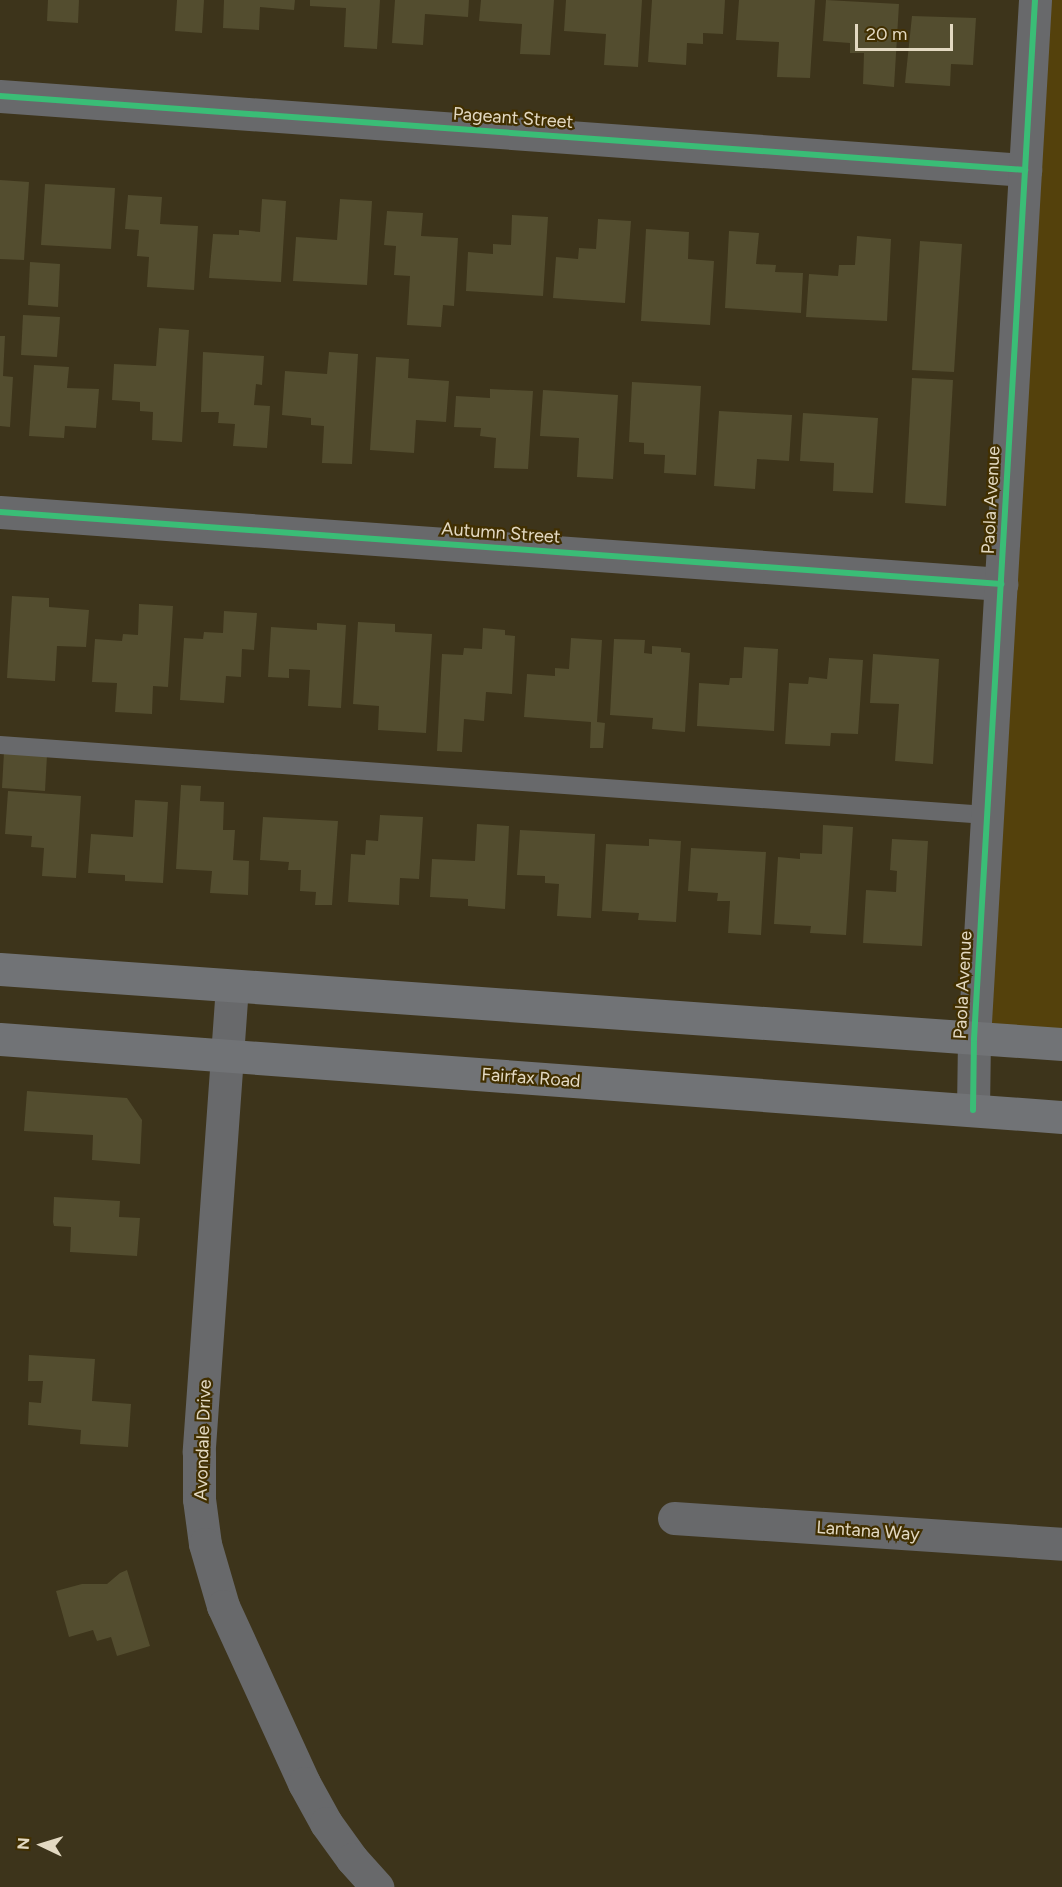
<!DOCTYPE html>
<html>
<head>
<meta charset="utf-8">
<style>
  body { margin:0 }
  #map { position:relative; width:1062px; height:1887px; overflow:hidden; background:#3d341b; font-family:Figtree,sans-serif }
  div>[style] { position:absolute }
  .built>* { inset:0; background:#54410c }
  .building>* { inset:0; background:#534d2f }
  .lane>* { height:18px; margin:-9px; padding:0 9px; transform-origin:9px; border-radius:9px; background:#68696b }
  .street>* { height:33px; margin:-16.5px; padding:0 16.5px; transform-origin:16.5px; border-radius:16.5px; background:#68696b }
  .secondary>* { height:33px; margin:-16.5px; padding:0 16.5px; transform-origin:16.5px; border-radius:16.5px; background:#717376 }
  .cycleway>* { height:6px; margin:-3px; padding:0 3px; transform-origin:3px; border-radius:3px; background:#3abd76 }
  span { translate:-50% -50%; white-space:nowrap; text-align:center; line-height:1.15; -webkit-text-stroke:4.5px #412f00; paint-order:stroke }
  .street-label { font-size:18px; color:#e3d9c2 }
  .north { position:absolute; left:12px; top:1815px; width:60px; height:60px; -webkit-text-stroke:4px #412f00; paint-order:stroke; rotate:274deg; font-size:16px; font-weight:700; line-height:24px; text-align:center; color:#e3d9c2 }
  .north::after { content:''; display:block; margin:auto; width:21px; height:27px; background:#e3d9c2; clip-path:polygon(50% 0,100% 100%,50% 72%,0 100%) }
  .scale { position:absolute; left:855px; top:24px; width:98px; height:27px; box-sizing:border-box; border:3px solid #e3d9c2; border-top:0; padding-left:8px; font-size:18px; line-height:21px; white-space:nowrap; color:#e3d9c2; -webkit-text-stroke:4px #412f00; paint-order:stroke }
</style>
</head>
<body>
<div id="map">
  <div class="built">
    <i style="clip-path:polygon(1046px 0,1062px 0,1062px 1050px,987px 1045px)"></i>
  </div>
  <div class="building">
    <i style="clip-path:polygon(48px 0,79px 0,78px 23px,47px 21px)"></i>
    <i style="clip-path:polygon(177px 0,204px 0,202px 33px,175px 31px)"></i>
    <i style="clip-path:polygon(224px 0,295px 0,294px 10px,260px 7px,259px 30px,223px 28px)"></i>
    <i style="clip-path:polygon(310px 0,380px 0,377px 49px,344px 47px,346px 8px,310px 6px)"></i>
    <i style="clip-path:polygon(395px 0,469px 0,468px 17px,425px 14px,423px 45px,392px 43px)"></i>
    <i style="clip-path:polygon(481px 0,554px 0,550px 55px,520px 54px,522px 24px,479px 21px)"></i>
    <i style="clip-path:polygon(566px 0,642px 0,638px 67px,604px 65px,606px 34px,564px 31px)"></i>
    <i style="clip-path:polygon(652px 0,725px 0,723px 34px,703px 33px,703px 44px,687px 43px,686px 65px,648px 62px)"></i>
    <i style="clip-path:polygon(739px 0,815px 0,810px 78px,777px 77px,779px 42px,736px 40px)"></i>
    <i style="clip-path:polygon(826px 0,899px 4px,894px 87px,863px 84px,864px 53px,850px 53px,850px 43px,823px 41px)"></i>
    <i style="clip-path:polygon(912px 16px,976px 18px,973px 65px,951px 64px,950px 86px,905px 83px)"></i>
    <i style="clip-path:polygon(0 180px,29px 182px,24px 260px,0 259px)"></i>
    <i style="clip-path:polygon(45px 184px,115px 188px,111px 249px,41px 245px)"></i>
    <i style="clip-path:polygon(128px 195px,162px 197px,160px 224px,198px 226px,194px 290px,147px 287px,149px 257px,137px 256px,139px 230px,125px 229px)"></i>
    <i style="clip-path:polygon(262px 199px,286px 201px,281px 282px,209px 278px,213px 234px,239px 235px,239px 230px,260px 232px)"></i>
    <i style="clip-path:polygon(340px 199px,372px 201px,367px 285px,293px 281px,296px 237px,337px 240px)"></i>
    <i style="clip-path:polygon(387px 211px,423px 213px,421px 236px,458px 238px,454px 306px,443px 305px,441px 327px,407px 325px,410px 276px,394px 275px,396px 246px,384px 245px)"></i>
    <i style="clip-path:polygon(512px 215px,548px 217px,543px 296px,466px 291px,468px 252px,493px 254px,493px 244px,511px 245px)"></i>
    <i style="clip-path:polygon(598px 219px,631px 221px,625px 303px,553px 298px,556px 257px,578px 259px,579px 248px,596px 249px)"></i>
    <i style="clip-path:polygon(646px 229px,689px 232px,688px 259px,714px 261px,710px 325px,641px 321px)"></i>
    <i style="clip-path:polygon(729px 231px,759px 233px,756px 264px,776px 265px,775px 272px,803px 273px,801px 313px,725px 308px)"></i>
    <i style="clip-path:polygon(857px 236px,891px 239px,887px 321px,806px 317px,809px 274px,838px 276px,839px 265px,855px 265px)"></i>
    <i style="clip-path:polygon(920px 241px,962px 244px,954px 372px,912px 370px)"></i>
    <i style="clip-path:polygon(30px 262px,60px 264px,58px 307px,28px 305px)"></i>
    <i style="clip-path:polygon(23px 315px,60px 317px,57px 357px,21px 355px)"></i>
    <i style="clip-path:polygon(159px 328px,189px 330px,182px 442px,152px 440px,153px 412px,140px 411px,140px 402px,112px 400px,114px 364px,156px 366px)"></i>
    <i style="clip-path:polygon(0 336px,5px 336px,3px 376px,13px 377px,10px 427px,0 426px)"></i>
    <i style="clip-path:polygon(203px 352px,264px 356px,262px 385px,256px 384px,254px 405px,270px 406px,267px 448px,233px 446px,235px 424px,218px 423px,219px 412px,201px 412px)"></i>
    <i style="clip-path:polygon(329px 352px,358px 354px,352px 464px,322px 463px,324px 426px,311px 425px,311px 418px,282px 415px,285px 371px,327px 374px)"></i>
    <i style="clip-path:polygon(376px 357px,409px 359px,408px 378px,449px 381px,446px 422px,416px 420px,414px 453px,370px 450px)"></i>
    <i style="clip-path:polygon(34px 365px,69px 367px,67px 388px,99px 389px,96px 428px,65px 426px,64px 438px,29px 436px)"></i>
    <i style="clip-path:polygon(912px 378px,953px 380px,946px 506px,905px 503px)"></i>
    <i style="clip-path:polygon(632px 382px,701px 386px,696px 475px,664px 473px,665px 455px,644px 454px,644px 443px,629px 442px)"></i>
    <i style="clip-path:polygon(490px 389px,533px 391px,528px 469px,494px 468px,496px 438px,480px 436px,481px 428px,454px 427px,456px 396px,490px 398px)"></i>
    <i style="clip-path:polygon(543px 390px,618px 395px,613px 479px,577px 477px,579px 438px,540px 436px)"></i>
    <i style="clip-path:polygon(719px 411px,792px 415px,789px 461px,757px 459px,755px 489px,714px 486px)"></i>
    <i style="clip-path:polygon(803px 413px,878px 418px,873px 493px,833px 491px,834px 463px,800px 461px)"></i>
    <i style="clip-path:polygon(12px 596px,49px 598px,49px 607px,89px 610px,86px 647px,57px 646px,55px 681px,7px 678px)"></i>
    <i style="clip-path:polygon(139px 604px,173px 606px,168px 687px,153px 686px,152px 714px,115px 712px,117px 683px,92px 682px,95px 639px,122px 641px,123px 634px,138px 635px)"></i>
    <i style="clip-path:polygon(224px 611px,257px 613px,254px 650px,242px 649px,241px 677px,226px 676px,224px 703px,180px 700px,184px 638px,203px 639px,204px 632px,223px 633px)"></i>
    <i style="clip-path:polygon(358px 622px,395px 624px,395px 632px,432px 634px,426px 733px,378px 730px,379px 706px,353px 704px)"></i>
    <i style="clip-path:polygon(317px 623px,346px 625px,341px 708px,308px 706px,310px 670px,289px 669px,289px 678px,268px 677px,271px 627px,317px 630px)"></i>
    <i style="clip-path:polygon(483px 628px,505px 630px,505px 635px,515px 636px,512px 694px,486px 692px,484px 721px,464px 719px,462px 752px,437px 751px,442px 654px,463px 655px,464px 648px,482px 649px)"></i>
    <i style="clip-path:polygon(571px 638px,602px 640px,597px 722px,605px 723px,603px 748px,590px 748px,591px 722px,524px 717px,527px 674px,555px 676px,555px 668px,569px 669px)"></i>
    <i style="clip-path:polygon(614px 639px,645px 640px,644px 653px,652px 654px,652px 646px,681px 648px,681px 652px,690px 653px,685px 732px,652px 729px,653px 718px,610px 715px)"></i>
    <i style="clip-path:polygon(744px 647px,778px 649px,774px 731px,697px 726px,699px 683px,729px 685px,730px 678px,742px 678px)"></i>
    <i style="clip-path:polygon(873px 654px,939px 659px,933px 764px,895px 761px,899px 704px,870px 703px)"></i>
    <i style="clip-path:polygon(829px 658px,863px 660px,858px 734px,831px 733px,830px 746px,785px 744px,789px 683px,808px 684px,809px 677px,827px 679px)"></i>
    <i style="clip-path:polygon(4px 752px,47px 755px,45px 791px,2px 788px)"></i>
    <i style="clip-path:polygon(181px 785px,201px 786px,200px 801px,224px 802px,223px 830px,235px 830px,233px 860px,249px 861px,248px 895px,210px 893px,212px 871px,176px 869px)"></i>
    <i style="clip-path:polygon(8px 791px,81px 796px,76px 878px,42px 876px,44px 848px,31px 847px,32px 836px,5px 834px)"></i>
    <i style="clip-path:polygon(135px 800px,168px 802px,163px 883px,125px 881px,125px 875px,88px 873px,91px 834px,133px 837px)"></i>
    <i style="clip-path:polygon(380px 815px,423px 817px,419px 879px,400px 878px,399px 905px,348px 902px,351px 854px,365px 855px,366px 840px,378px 841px)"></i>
    <i style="clip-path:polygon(263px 817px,338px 821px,332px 905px,315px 905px,316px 892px,300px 891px,301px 870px,288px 870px,289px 862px,260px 860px)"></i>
    <i style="clip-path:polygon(477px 824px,509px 826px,505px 909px,468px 906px,468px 899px,430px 897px,432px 859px,475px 861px)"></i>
    <i style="clip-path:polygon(823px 825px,853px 827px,846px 935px,810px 933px,811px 926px,774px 924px,778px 857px,800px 859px,800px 853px,822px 854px)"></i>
    <i style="clip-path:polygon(520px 830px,595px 834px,591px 918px,557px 916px,559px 884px,545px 883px,545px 876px,517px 875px)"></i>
    <i style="clip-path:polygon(649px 839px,681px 841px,676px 922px,638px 920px,639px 913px,602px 911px,606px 844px,649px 846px)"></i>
    <i style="clip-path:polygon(892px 839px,928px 841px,922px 946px,863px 943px,866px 890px,896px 892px,897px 871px,890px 870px)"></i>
    <i style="clip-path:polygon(691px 848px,766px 852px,761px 935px,728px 933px,730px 901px,717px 901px,718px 893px,688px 891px)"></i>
    <i style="clip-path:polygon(27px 1091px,127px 1098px,142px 1120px,140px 1164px,92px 1160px,93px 1135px,24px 1131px)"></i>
    <i style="clip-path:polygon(54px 1197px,120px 1201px,119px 1217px,140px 1218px,137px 1256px,70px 1252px,71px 1227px,54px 1226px,53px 1222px)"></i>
    <i style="clip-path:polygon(29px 1355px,95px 1359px,92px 1401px,131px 1404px,128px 1447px,80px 1444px,81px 1430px,28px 1425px,29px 1402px,41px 1403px,43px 1381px,28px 1381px)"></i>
    <i style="clip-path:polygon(127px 1570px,150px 1646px,117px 1656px,111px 1637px,97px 1641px,93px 1630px,69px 1637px,56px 1591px,82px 1584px,107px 1584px,120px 1573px)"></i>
  </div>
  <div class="lane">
    <i style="left:0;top:745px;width:989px;rotate:4.06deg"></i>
  </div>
  <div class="street">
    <i style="left:0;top:96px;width:1028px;rotate:4.13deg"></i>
    <i style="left:0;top:512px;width:1004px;rotate:4.11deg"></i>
    <i style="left:232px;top:986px;width:467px;rotate:94.1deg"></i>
    <i style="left:199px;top:1452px;width:47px;rotate:90deg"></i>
    <i style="left:199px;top:1499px;width:45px;rotate:82.4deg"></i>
    <i style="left:205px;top:1544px;width:65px;rotate:73.8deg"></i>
    <i style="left:223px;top:1606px;width:195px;rotate:65.4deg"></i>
    <i style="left:304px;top:1783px;width:46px;rotate:61.2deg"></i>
    <i style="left:326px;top:1823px;width:44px;rotate:54.2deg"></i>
    <i style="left:352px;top:1859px;width:38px;rotate:48deg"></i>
    <i style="left:973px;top:1110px;width:71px;rotate:-89.2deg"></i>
    <i style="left:974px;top:1039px;width:1041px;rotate:-86.64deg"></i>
    <i style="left:674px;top:1518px;width:389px;rotate:3.8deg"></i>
  </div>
  <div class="secondary">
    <i style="left:0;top:969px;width:1065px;rotate:4.04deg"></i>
    <i style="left:0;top:1039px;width:1065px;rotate:4.2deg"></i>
  </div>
  <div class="cycleway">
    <i style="left:0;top:96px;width:1028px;rotate:4.13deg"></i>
    <i style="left:0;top:512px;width:1004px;rotate:4.11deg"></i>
    <i style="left:973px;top:1110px;width:71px;rotate:-89.2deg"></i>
    <i style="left:974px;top:1039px;width:1041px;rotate:-86.64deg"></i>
  </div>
  <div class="street-label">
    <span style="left:513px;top:118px;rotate:4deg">Pageant Street</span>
    <span style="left:991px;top:500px;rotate:-87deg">Paola Avenue</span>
    <span style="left:501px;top:533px;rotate:4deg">Autumn Street</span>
    <span style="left:963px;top:985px;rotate:-87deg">Paola Avenue</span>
    <span style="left:531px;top:1078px;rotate:4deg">Fairfax Road</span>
    <span style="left:203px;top:1440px;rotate:-88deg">Avondale Drive</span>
    <span style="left:868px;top:1531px;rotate:4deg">Lantana Way</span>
  </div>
  <div class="north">N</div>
  <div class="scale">20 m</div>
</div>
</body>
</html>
